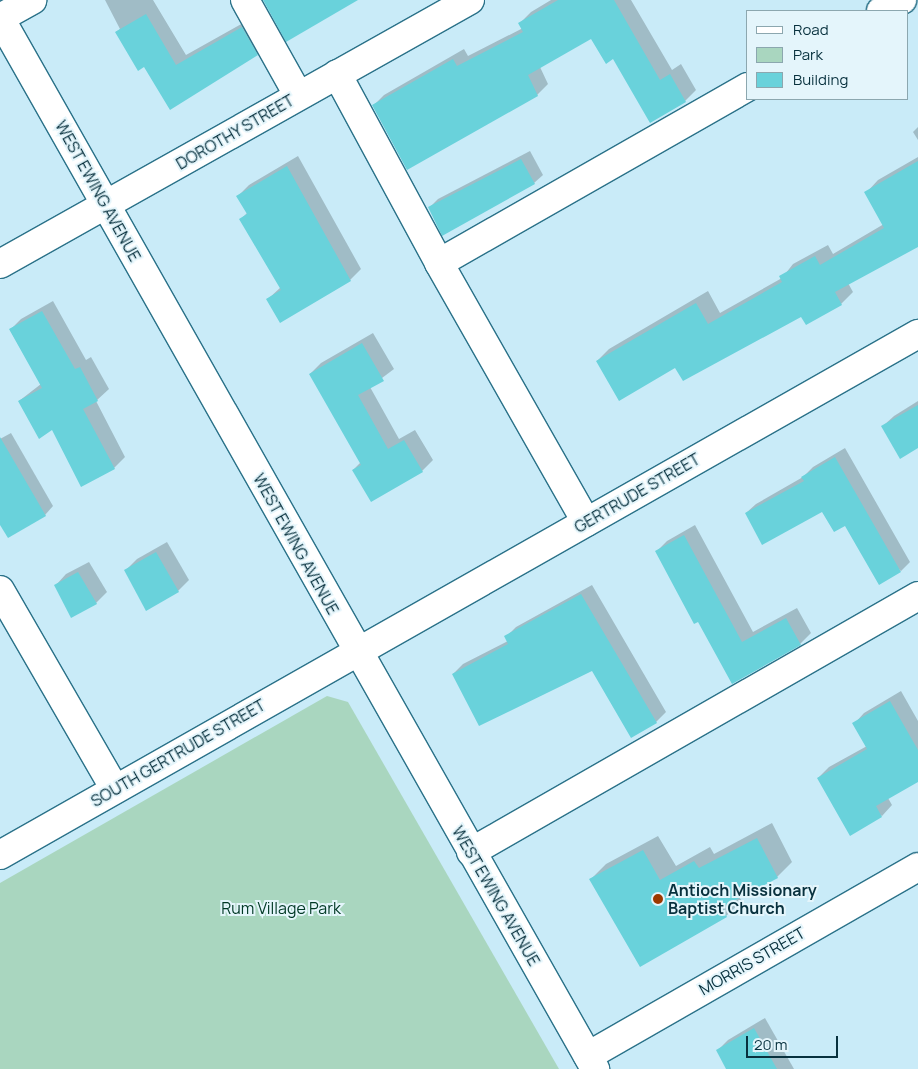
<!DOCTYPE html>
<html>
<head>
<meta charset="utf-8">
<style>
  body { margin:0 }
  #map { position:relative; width:918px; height:1069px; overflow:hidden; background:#c9ebf8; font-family:Manrope,sans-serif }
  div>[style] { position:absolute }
  .green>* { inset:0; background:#a9d6bf }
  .shadow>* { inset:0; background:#0003 }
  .building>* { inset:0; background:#69d2db }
  .roads { filter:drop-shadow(1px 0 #2b7289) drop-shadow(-1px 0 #2b7289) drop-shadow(0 1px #2b7289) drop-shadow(0 -1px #2b7289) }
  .minor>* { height:28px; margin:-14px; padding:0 14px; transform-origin:14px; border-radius:14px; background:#fff }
  .dots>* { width:14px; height:14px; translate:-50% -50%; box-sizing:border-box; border:2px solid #e4f5fb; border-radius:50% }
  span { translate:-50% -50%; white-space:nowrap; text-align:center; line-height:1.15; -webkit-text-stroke:4px #e4f5fb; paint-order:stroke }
  .street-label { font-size:16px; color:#08313e }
  .poi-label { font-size:16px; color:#08313e; font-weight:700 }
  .left { translate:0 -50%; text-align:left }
  .park-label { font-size:16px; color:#003925 }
  .legend { position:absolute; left:746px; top:10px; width:162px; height:90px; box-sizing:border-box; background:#e4f5fb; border:1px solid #8ca7af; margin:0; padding:6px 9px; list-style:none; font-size:15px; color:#08313e }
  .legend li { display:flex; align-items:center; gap:10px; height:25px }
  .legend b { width:25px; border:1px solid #8ca7af }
  .scale { position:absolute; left:746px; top:1036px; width:92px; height:22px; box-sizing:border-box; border:2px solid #08313e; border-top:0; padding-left:6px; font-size:15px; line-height:18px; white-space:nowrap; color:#08313e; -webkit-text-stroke:4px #e4f5fb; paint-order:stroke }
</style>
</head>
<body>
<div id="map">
  <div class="green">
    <i style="clip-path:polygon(327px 696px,348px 702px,559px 1069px,0 1069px,0 883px)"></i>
  </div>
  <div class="shadow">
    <i style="clip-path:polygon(105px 0,153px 0,186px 55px,252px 18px,267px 44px,257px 54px,170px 108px,144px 65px,116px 32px,120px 29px)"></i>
    <i style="clip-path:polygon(551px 0,631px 0,672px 70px,681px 64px,696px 90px,685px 101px,650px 121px,614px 58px,591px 38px,540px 67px,548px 84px,537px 95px,373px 106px,384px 95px,464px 49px,468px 56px,523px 28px,520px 23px,531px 12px)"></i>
    <i style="clip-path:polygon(918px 127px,918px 140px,913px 132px)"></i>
    <i style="clip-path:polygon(530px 151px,543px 175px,534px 183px,430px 207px,438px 199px)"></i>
    <i style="clip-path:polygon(298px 156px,361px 269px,350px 280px,268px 299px,281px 287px,241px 219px,248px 212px,238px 196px,249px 185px)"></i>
    <i style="clip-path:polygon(918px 157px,918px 245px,848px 283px,853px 292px,841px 304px,802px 315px,676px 366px,597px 361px,609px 349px,708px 291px,720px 313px,782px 278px,793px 264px,828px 245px,833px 254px,884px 224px,866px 193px,878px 180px)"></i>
    <i style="clip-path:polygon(53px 301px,86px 360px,91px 357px,109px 389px,96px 401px,125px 457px,114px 468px,52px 429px,19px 401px,41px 384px,10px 330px,21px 319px)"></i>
    <i style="clip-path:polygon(373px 333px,394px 369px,370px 387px,399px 439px,415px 430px,433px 460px,422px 471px,353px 470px,361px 462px,310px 374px,321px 363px)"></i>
    <i style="clip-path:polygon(918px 401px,918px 447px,883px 426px,894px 416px)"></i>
    <i style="clip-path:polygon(11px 433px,53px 506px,45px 515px,0 522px,0 439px)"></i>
    <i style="clip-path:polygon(845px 448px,910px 562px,901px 571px,846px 524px,822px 510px,746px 513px,756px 504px,803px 477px,813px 467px)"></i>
    <i style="clip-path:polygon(695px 525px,753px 632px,797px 608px,811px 633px,800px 644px,732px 683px,699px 620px,656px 552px,667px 541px)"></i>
    <i style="clip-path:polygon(167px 542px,189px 580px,178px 591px,126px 570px,137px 559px)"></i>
    <i style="clip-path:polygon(89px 562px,107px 592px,96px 603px,56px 585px,66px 574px)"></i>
    <i style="clip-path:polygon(592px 585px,666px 712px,656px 722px,593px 669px,453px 674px,463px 664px,508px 641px,506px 637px,516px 627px)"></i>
    <i style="clip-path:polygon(901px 691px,918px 721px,918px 781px,888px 798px,892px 805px,882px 816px,818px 778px,829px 767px,867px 746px,854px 724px,864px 713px)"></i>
    <i style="clip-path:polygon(772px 823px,792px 862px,777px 877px,739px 897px,742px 901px,726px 916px,591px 879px,606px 864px,658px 836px,676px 866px,710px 847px,714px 854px)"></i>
    <i style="clip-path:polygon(765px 1018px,794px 1069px,728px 1069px,717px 1051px,728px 1040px)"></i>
  </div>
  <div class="building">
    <i style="clip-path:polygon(263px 0,358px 0,286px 42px)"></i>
    <i style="clip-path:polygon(558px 0,614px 0,660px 80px,670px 74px,686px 102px,650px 123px,613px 59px,606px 64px,591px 39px,528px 75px,538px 96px,407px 170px,372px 105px,453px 59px,457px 66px,523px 32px,518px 23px)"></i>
    <i style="clip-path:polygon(146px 14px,176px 65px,242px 27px,258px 55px,170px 110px,144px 67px,138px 71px,115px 32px)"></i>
    <i style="clip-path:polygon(521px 159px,535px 184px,442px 236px,428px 207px)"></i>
    <i style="clip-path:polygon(918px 161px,918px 247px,835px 292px,842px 305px,806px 325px,801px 317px,683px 381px,675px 368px,619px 401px,596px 361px,696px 303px,708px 324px,782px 282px,779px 276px,815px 256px,820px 265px,884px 228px,864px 192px)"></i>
    <i style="clip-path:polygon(287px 166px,351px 281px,280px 323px,266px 299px,281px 290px,239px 219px,247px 214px,236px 196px)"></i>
    <i style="clip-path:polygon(42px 311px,75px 369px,80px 367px,98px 401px,83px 409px,115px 469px,81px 487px,52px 430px,39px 439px,18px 401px,42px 388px,9px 329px)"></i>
    <i style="clip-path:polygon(362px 343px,384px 381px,358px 395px,388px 449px,404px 440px,423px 472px,371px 502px,352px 470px,361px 465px,309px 374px)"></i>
    <i style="clip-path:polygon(918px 405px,918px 448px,900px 459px,881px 426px)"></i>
    <i style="clip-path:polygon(0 437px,46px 516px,8px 538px,0 525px)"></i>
    <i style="clip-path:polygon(835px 457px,901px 572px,879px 585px,845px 526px,834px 532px,822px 512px,762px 545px,745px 513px,804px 481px,801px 477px)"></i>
    <i style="clip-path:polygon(684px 535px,742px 642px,786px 618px,801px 645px,732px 684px,698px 622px,694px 624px,655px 551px)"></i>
    <i style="clip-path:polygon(156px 552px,179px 592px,146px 611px,124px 570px)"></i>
    <i style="clip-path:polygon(78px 572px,97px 604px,71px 618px,54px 585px)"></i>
    <i style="clip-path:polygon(581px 594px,657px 723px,631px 738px,592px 671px,479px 726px,452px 674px,508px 644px,504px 636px)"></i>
    <i style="clip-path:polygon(890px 701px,918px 750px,918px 782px,876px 806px,882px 817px,850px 836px,817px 778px,867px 749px,852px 723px)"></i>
    <i style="clip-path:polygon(757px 838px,778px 878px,722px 907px,727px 917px,640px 967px,589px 879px,643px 850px,660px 880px,694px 861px,699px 868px)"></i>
    <i style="clip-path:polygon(754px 1028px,777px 1069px,726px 1069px,716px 1050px)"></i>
  </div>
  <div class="roads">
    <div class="minor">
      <i style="left:245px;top:0;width:109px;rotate:60.8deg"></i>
      <i style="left:881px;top:11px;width:24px;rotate:-28deg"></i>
      <i style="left:0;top:18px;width:1208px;rotate:60.48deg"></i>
      <i style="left:0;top:18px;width:37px;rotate:-29deg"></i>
      <i style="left:337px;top:74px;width:215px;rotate:61.6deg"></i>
      <i style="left:439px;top:263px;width:298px;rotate:60.4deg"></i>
      <i style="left:439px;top:263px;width:355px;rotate:-29.7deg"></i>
      <i style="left:0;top:264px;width:539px;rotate:-29.32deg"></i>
      <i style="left:0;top:590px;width:230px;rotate:60deg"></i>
      <i style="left:471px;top:852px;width:515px;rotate:-29.8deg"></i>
      <i style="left:0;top:855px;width:1056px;rotate:-29.58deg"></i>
      <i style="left:588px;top:1056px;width:380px;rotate:-29.8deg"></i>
    </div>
  </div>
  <div class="dots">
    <i style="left:658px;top:899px;background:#9c3900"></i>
  </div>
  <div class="street-label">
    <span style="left:235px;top:132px;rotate:-30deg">DOROTHY STREET</span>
    <span style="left:98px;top:191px;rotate:61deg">WEST EWING AVENUE</span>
    <span style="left:637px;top:493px;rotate:-30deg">GERTRUDE STREET</span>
    <span style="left:296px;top:544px;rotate:61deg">WEST EWING AVENUE</span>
    <span style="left:178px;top:753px;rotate:-30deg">SOUTH GERTRUDE STREET</span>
    <span style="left:496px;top:896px;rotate:60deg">WEST EWING AVENUE</span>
    <span style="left:752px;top:961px;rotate:-30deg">MORRIS STREET</span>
  </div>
  <div class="poi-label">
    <span class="left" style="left:668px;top:899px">Antioch Missionary<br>Baptist Church</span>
  </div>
  <div class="park-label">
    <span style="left:281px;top:908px">Rum Village Park</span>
  </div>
  <ul class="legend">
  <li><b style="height:6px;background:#fff"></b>Road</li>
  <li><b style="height:14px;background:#a9d6bf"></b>Park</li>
  <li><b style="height:14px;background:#69d2db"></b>Building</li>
  </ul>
  <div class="scale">20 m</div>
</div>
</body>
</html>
